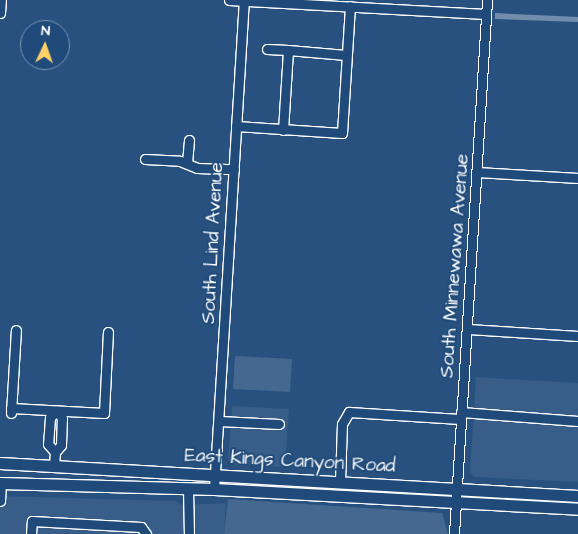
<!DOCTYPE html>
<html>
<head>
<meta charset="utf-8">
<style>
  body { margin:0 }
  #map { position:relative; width:578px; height:534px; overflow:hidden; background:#28517f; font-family:"Architects Daughter",sans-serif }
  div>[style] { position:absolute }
  .built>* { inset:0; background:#375d88 }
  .green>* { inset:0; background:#446890 }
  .water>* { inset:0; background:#718dab }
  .roads { filter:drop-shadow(1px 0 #fff) drop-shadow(-1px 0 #fff) drop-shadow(0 1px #fff) drop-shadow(0 -1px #fff) }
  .minor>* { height:9px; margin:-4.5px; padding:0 4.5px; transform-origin:4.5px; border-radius:4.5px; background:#1f4a7a }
  .major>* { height:11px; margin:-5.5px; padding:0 5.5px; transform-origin:5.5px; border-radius:5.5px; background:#1f4a7a }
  span { translate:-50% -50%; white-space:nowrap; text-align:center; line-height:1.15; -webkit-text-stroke:4px #1f4a7a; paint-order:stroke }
  .street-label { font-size:19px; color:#fff }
  .north { position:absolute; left:20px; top:20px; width:50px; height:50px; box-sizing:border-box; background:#1f4a7a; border:1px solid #7992af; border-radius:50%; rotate:3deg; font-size:14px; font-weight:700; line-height:20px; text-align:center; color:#fff }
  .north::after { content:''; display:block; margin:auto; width:18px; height:22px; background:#ffd166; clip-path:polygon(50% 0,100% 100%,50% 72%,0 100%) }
</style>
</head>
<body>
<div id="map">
  <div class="built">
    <i style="clip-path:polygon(476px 377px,578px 383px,578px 482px,474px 477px,470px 472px)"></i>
    <i style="clip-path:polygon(232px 406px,289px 409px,285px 467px,232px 465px,228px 461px)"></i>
    <i style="clip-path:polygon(0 496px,176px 501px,182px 505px,226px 503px,224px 534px,0 534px)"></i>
  </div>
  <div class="green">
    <i style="clip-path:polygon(235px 356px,292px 359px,290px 392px,233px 389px)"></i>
    <i style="clip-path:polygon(228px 499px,442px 513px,448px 534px,224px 534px)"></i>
  </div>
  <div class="water">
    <i style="clip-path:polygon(495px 13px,578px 17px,578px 22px,495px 19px)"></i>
  </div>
  <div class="roads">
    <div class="minor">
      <i style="left:229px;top:0;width:257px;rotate:3.1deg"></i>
      <i style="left:0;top:13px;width:13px;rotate:-86deg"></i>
      <i style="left:267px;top:49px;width:21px;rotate:3deg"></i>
      <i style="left:236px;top:126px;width:106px;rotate:3.8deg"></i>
      <i style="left:342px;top:133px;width:127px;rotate:-86.4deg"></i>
      <i style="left:283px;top:130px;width:80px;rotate:-86.4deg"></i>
      <i style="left:288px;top:50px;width:58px;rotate:4.9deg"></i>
      <i style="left:145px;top:159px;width:35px;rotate:3deg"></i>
      <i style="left:180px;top:161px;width:18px;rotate:22deg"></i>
      <i style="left:197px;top:168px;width:37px;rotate:2deg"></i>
      <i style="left:187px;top:163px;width:23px;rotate:-85deg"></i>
      <i style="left:477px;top:172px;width:101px;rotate:3.4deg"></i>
      <i style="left:468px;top:329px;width:110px;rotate:3.6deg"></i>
      <i style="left:11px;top:408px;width:93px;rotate:3.1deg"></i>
      <i style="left:104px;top:413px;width:81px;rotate:-87.2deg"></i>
      <i style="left:461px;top:412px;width:117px;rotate:4.4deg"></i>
      <i style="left:11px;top:413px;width:83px;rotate:-86.6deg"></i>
      <i style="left:219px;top:421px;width:60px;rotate:2.9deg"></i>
      <i style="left:54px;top:466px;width:14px;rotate:-86deg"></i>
      <i style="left:55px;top:452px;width:9px;rotate:-49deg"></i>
      <i style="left:61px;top:445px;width:27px;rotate:-88deg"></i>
      <i style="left:62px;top:418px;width:9px;rotate:-126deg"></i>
      <i style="left:57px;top:411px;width:9px;rotate:139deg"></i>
      <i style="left:50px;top:417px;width:27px;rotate:94deg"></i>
      <i style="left:48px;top:444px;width:11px;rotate:49deg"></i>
      <i style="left:340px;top:481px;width:57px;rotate:-88deg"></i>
      <i style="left:342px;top:424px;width:14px;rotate:-60deg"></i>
      <i style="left:349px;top:412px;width:111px;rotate:3.6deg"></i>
      <i style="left:188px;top:488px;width:46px;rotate:88.8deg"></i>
      <i style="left:214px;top:489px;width:490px;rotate:-86.5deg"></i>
      <i style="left:0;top:501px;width:18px;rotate:-87deg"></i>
      <i style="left:31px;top:534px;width:13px;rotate:-86deg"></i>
      <i style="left:32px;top:521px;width:109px;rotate:3.2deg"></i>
      <i style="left:141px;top:527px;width:9px;rotate:54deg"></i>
      <i style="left:454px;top:534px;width:535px;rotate:-86.46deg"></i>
    </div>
    <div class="major">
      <i style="left:0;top:463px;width:579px;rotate:3.27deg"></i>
      <i style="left:0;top:483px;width:214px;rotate:1.6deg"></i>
      <i style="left:214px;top:489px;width:365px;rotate:3.1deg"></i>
    </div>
  </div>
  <div class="street-label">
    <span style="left:213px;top:243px;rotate:-87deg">South Lind Avenue</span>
    <span style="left:455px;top:266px;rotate:-86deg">South Minnewawa Avenue</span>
    <span style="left:290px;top:461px;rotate:3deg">East Kings Canyon Road</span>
  </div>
  <div class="north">N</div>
</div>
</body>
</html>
